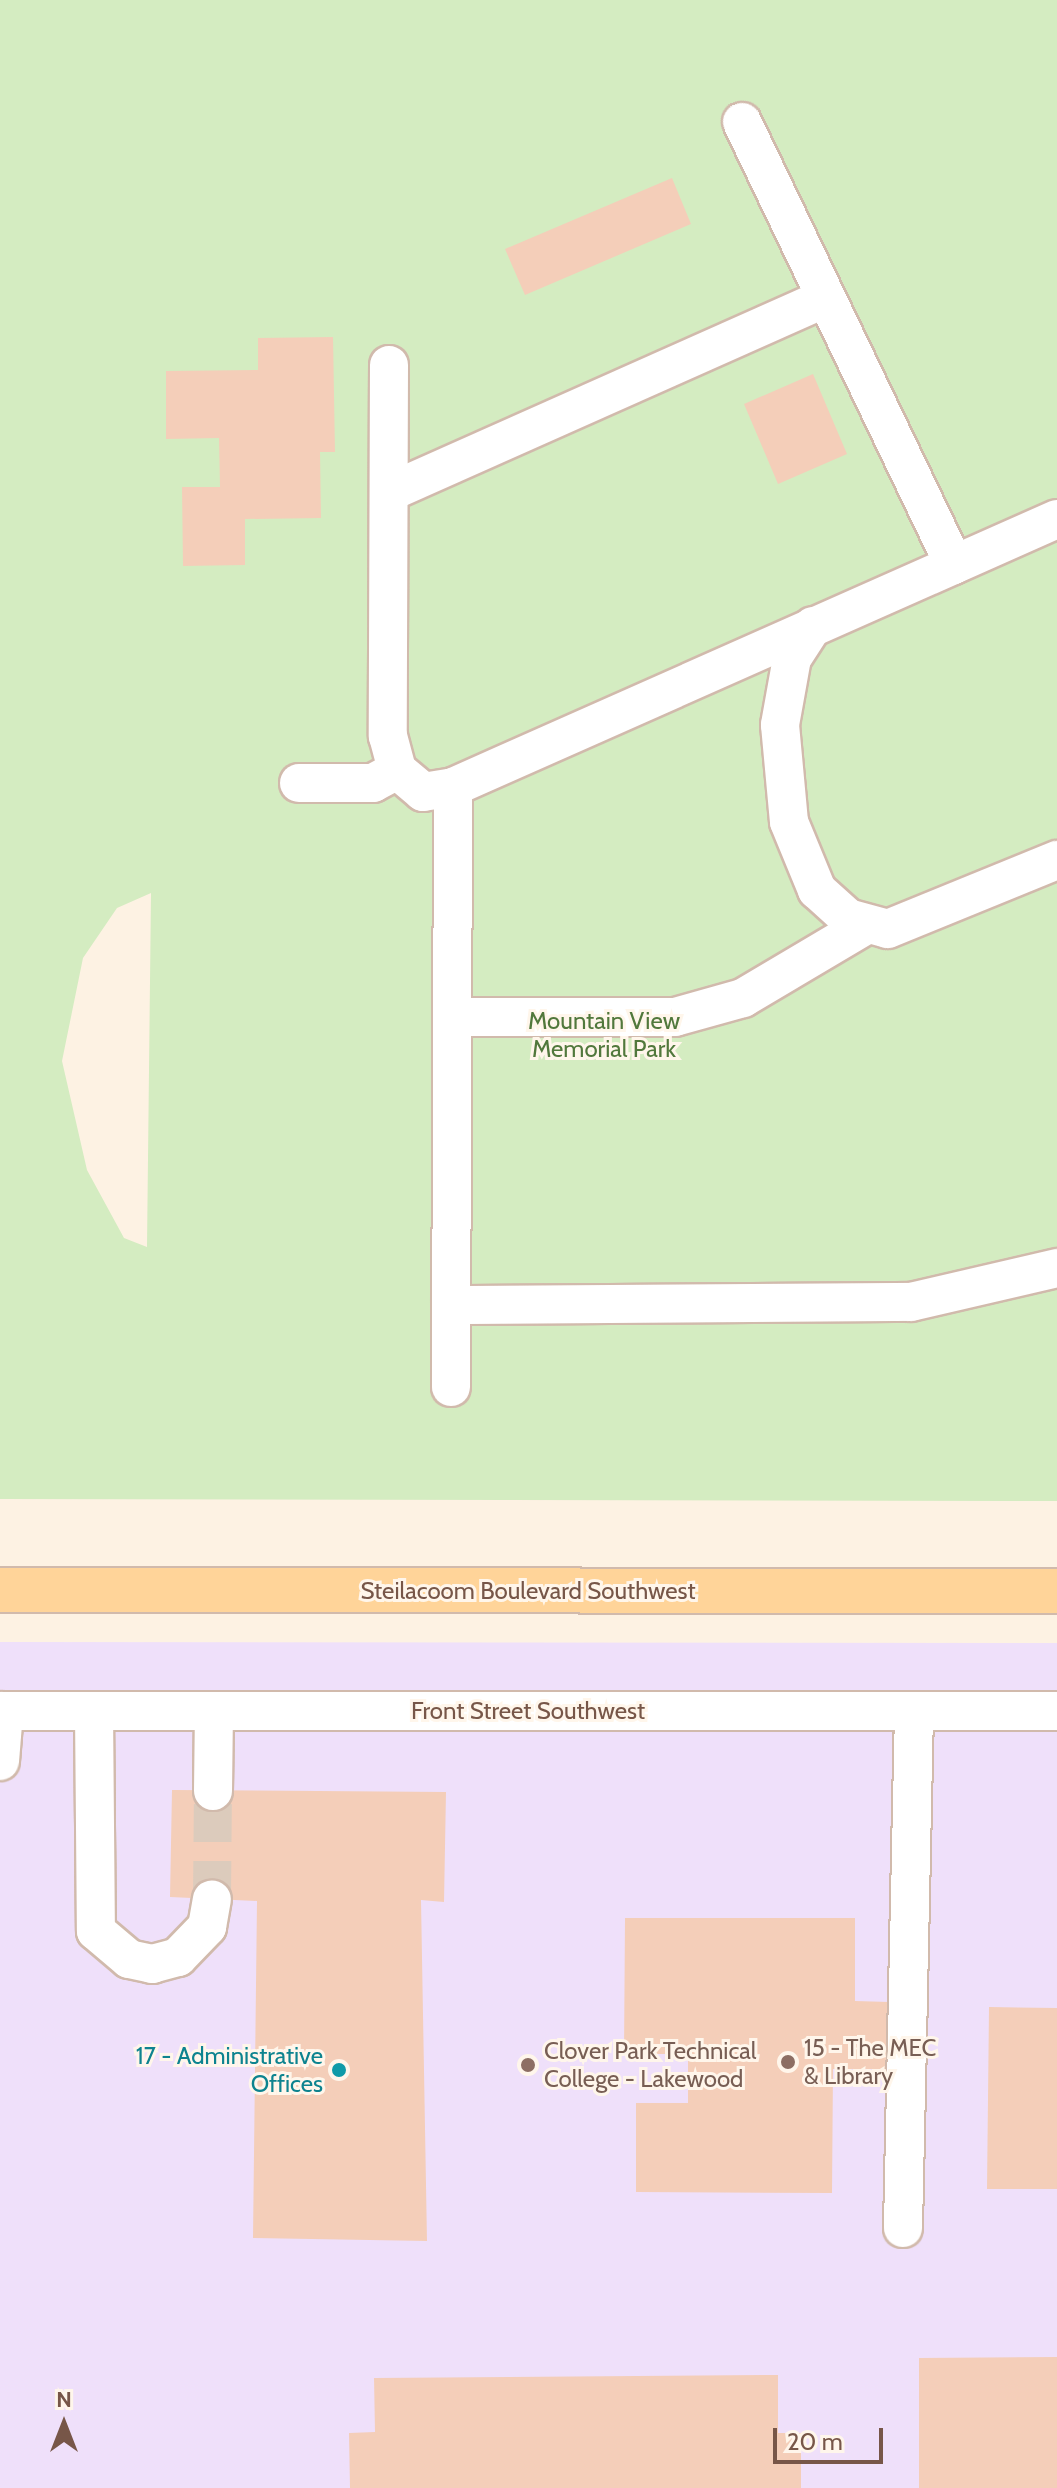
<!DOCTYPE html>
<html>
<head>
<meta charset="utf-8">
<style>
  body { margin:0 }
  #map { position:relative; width:1057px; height:2488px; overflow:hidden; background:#fdf2e3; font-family:Cabin,sans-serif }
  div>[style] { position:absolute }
  .education>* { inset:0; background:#efe0fa }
  .green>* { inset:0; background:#d4ecc1 }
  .building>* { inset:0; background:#f4ceb9 }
  .minor-tunnel>* { height:38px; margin-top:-19px; transform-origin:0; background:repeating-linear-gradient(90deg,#dccbbc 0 38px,transparent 0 57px) }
  .roads { filter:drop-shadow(2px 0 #d1baac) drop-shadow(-2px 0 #d1baac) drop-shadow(0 2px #d1baac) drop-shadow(0 -2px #d1baac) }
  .minor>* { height:38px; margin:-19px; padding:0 19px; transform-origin:19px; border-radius:19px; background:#fff }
  .major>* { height:44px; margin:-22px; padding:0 22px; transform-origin:22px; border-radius:22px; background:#ffd499 }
  .dots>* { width:22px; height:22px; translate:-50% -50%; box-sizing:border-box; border:4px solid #fff6eb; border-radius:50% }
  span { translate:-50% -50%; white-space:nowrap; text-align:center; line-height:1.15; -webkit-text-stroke:6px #fff6eb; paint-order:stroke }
  .park-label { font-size:24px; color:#51783c }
  .street-label { font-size:24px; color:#775648 }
  .education-label { font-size:24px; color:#785e54 }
  .left { translate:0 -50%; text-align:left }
  .culture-label { font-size:24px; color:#0d838f }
  .right { translate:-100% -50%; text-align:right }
  .north { position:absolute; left:24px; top:2384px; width:80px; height:80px; -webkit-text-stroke:6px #fff6eb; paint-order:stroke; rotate:0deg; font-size:22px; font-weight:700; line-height:32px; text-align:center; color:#775648 }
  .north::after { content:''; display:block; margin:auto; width:28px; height:36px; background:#775648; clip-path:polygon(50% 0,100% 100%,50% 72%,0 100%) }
  .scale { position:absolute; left:773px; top:2428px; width:110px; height:36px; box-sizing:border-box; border:4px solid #775648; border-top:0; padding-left:10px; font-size:24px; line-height:28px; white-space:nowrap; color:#775648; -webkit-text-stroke:6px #fff6eb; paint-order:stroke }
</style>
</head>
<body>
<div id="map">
  <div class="education">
    <i style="clip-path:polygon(0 1642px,1057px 1643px,1057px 2488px,0 2488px)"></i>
  </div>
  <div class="green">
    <i style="clip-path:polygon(evenodd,0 0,1057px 0,1057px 1501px,0 1499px,0 0,151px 893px,147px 1246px,147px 1247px,124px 1238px,87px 1170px,62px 1061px,83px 958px,117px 908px,151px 893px)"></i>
  </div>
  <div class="building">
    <i style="clip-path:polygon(672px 178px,691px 224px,525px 295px,505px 249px)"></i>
    <i style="clip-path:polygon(333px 337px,335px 452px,320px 452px,321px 518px,245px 519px,245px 565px,183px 566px,182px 487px,220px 487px,219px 438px,166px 439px,166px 371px,258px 370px,258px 338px)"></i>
    <i style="clip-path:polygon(813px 374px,847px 454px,778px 484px,744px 404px)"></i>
    <i style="clip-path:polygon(172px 1790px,446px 1792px,444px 1902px,421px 1900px,427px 2241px,253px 2238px,257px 1901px,170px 1897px)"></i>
    <i style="clip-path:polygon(625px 1918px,855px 1918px,855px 2001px,889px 2002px,889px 2069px,833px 2069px,832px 2193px,636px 2192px,636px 2103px,688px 2103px,688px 2054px,624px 2054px)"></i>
    <i style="clip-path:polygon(989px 2007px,1057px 2008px,1057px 2189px,987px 2189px)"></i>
    <i style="clip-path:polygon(1057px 2357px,1057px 2488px,919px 2488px,919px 2358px)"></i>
    <i style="clip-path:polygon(778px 2375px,778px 2433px,801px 2433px,801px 2488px,350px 2488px,349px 2433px,375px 2432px,374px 2378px)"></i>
  </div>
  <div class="minor-tunnel">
    <i style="left:212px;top:1899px;width:108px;rotate:-89.5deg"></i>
  </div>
  <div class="roads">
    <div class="minor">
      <i style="left:742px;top:122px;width:491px;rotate:64.4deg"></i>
      <i style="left:389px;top:365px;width:371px;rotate:90.2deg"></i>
      <i style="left:388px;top:736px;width:35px;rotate:75deg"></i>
      <i style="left:397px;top:770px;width:34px;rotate:40deg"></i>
      <i style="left:423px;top:792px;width:30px;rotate:-9deg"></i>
      <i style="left:453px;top:787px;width:661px;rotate:-23.93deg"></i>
      <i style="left:390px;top:492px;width:474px;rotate:-24deg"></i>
      <i style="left:813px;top:626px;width:38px;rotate:123deg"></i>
      <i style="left:792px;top:658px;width:68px;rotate:100.2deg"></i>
      <i style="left:780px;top:725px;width:97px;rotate:84.7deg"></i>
      <i style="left:789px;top:822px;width:74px;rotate:67.6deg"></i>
      <i style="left:817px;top:890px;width:42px;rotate:42.1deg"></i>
      <i style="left:848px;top:918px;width:41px;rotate:15.4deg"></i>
      <i style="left:888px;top:929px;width:183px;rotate:-22.2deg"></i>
      <i style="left:299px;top:783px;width:74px"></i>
      <i style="left:373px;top:783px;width:27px;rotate:-28deg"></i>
      <i style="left:453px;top:1017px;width:222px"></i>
      <i style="left:675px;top:1017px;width:71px;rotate:-15.6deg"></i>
      <i style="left:743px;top:998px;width:143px;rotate:-30.7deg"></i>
      <i style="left:451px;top:1305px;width:460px;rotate:-0.4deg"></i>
      <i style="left:911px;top:1302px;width:150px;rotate:-13.1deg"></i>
      <i style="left:451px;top:1387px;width:600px;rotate:-89.81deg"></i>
      <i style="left:0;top:1711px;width:1057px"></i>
      <i style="left:94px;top:1711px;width:220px;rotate:89.5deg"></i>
      <i style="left:96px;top:1931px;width:43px;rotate:40.3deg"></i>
      <i style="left:129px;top:1959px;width:24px;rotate:12deg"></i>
      <i style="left:152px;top:1964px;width:27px;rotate:-15deg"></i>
      <i style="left:178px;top:1957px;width:42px;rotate:-46deg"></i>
      <i style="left:207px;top:1927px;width:28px;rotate:-80deg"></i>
      <i style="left:0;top:1761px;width:50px;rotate:-85.4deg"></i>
      <i style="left:213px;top:1791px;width:80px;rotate:-89.3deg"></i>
      <i style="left:903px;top:2228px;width:517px;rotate:-88.78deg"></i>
    </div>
    <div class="major">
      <i style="left:0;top:1590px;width:1057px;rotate:0.05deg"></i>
    </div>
  </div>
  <div class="dots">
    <i style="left:788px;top:2062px;background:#8d6e63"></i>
    <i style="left:528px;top:2065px;background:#8d6e63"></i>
    <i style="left:339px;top:2070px;background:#0f9aa8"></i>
  </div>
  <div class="park-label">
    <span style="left:604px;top:1035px">Mountain View<br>Memorial Park</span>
  </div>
  <div class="street-label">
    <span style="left:528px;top:1591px">Steilacoom Boulevard Southwest</span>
    <span style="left:528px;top:1711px">Front Street Southwest</span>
  </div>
  <div class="education-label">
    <span class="left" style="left:804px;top:2062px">15 - The MEC<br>&amp; Library</span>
    <span class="left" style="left:544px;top:2065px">Clover Park Technical<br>College - Lakewood</span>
  </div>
  <div class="culture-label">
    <span class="right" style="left:323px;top:2070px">17 - Administrative<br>Offices</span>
  </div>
  <div class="north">N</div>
  <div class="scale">20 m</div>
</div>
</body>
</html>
